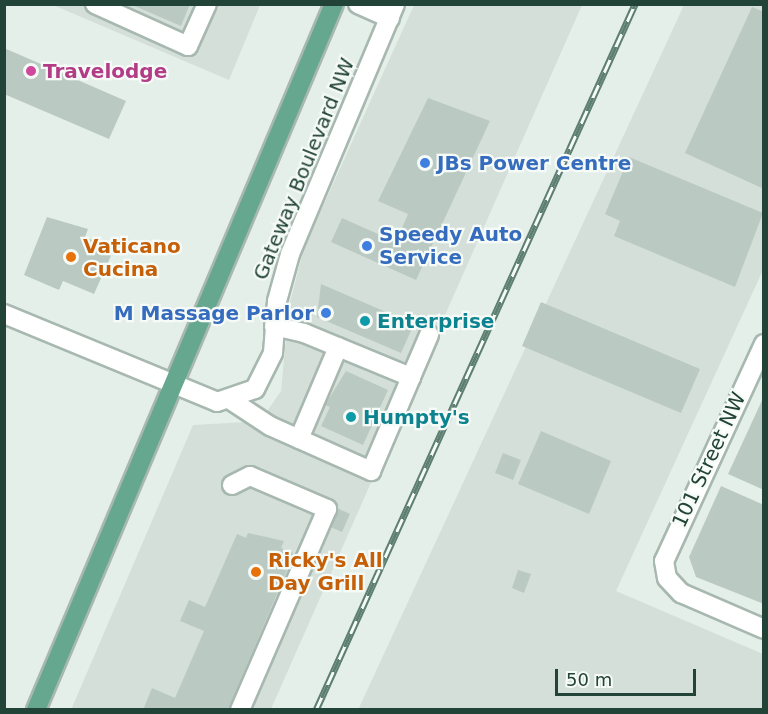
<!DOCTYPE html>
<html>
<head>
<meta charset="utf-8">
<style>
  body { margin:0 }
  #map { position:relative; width:768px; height:714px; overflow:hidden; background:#e5efe9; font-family:"DejaVu Sans",sans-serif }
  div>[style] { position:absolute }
  .built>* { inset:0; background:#d3dfd8 }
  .building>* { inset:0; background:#bacac2 }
  .roads { filter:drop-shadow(2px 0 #a7b8b0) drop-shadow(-2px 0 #a7b8b0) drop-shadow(0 2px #a7b8b0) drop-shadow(0 -2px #a7b8b0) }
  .minor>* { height:18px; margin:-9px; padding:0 9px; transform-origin:9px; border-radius:9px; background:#fff }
  .major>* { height:18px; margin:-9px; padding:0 9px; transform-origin:9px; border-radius:9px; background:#66a790 }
  .rail>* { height:7px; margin-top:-3.5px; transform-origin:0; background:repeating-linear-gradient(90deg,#f6fbf8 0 14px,#5d7e72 0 28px); box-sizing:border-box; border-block:2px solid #5d7e72 }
  .dots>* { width:16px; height:16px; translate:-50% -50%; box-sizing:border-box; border:3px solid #f6fbf8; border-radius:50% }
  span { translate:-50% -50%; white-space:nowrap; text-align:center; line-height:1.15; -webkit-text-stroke:4.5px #f6fbf8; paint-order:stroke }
  .hotel-label { font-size:20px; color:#b23c85; font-weight:700 }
  .left { translate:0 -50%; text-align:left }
  .shop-label { font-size:20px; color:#366cbe; font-weight:700 }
  .right { translate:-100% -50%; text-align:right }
  .street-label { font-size:20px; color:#224337 }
  .food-label { font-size:20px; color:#c56008; font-weight:700 }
  .culture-label { font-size:20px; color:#0d838f; font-weight:700 }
  .frame { position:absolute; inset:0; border:6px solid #224337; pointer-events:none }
  .scale { position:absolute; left:555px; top:669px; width:141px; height:27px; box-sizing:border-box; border:3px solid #224337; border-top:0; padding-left:8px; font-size:18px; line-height:21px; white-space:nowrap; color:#224337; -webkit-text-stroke:4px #f6fbf8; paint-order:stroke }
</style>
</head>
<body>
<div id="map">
  <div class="built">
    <i style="clip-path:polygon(53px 5px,260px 5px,229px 80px)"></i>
    <i style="clip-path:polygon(414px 5px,582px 5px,271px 709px,71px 710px,193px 425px,246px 422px,268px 410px,281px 391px,289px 306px,304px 248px)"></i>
    <i style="clip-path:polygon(684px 5px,763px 5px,763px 270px,616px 591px,763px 654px,763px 709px,358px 710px)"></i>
  </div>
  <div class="building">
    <i style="clip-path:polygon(130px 4px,190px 4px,181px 26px)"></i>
    <i style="clip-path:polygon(752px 7px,764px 12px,764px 189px,685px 153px)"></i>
    <i style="clip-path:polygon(4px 48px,126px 101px,109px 139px,4px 94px)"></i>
    <i style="clip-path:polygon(428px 98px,490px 121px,416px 280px,331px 242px,342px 218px,396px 242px,408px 214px,378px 201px)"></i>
    <i style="clip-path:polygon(629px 157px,763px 213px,735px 287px,614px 236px,620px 221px,605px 214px)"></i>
    <i style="clip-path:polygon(47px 217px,88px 229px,85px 237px,114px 249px,94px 294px,63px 281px,59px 290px,24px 275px)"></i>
    <i style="clip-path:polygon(321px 284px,414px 324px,401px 353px,317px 317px)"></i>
    <i style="clip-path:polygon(541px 302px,700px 369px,681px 413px,522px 346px)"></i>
    <i style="clip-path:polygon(346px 371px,388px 390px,363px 445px,321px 426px,330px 407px,325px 405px)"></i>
    <i style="clip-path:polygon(764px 396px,764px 490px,728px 474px)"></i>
    <i style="clip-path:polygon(541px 431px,611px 461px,589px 514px,518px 484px)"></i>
    <i style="clip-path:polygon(503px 453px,521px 460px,513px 480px,495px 473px)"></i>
    <i style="clip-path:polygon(721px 486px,764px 505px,764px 604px,696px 577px,689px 557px)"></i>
    <i style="clip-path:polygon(337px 508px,350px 514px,342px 532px,328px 526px)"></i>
    <i style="clip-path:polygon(248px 533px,284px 541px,281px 548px,293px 553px,292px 558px,228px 710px,143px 710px,152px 688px,175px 698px,204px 631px,180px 621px,189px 600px,205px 607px,237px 534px,246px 538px)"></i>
    <i style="clip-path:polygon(518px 570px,531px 574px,524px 593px,512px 588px)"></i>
  </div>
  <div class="roads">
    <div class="minor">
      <i style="left:95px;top:4px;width:102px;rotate:24.3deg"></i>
      <i style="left:188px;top:46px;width:46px;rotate:-65.7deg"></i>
      <i style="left:358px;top:4px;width:35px;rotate:24deg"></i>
      <i style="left:4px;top:314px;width:230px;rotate:22.4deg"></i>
      <i style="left:217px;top:402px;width:40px;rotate:-18.9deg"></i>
      <i style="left:255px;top:389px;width:40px;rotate:-63.4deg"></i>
      <i style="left:273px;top:353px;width:52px;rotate:-85.6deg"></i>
      <i style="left:277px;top:301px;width:49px;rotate:-74.5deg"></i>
      <i style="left:290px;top:254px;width:271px;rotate:-67.2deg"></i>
      <i style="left:274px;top:326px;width:31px;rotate:13deg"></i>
      <i style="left:304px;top:333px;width:116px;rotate:22.4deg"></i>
      <i style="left:411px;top:377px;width:46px;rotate:-66.8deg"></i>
      <i style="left:764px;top:344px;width:239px;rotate:114.7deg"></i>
      <i style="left:664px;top:561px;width:17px;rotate:80deg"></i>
      <i style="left:667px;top:578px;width:21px;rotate:47deg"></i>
      <i style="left:681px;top:593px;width:90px;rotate:23.4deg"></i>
      <i style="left:232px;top:401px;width:45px;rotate:33.3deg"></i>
      <i style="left:270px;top:426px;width:111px;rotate:24deg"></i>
      <i style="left:371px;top:471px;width:102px;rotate:-66.9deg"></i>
      <i style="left:299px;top:439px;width:100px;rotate:-67deg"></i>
      <i style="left:232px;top:485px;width:20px;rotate:-27deg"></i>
      <i style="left:250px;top:476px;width:84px;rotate:23.2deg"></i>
      <i style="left:327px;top:509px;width:219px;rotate:113.4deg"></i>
    </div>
    <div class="major">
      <i style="left:36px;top:710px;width:766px;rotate:-67.12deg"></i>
    </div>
  </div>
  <div class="rail">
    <i style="left:316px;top:710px;width:775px;rotate:-65.68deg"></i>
  </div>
  <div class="dots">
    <i style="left:31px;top:71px;background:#d1479c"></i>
    <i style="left:425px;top:163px;background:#3f7fe0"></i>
    <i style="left:367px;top:246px;background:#3f7fe0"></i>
    <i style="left:71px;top:257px;background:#e8710a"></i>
    <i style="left:326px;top:313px;background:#3f7fe0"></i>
    <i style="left:365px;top:321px;background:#0f9aa8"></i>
    <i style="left:351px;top:417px;background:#0f9aa8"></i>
    <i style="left:256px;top:572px;background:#e8710a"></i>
  </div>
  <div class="hotel-label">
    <span class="left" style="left:43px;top:71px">Travelodge</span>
  </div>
  <div class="shop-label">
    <span class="left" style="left:437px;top:163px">JBs Power Centre</span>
    <span class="left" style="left:379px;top:246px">Speedy Auto<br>Service</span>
    <span class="right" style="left:314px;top:313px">M Massage Parlor</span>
  </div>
  <div class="street-label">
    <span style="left:304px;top:169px;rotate:-68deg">Gateway Boulevard NW</span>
    <span style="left:709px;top:460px;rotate:-65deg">101 Street NW</span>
  </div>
  <div class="food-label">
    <span class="left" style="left:83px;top:258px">Vaticano<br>Cucina</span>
    <span class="left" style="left:268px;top:572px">Ricky's All<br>Day Grill</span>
  </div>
  <div class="culture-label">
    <span class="left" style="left:377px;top:321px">Enterprise</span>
    <span class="left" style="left:363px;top:417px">Humpty's</span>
  </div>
  <div class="frame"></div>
  <div class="scale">50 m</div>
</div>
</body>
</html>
